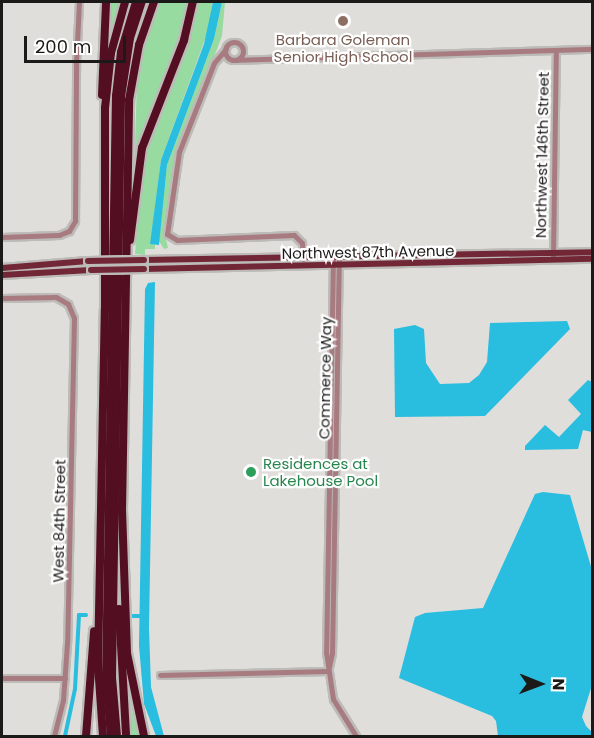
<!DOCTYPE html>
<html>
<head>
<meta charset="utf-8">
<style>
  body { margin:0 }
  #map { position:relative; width:594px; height:738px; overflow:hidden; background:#e0dedb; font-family:Poppins,sans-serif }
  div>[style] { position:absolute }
  .green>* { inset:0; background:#97dba0 }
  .water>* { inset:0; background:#29bddf }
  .canal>* { height:4px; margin:-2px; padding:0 2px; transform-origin:2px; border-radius:2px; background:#29bddf }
  .roads { filter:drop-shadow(2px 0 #bdbbb8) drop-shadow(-2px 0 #bdbbb8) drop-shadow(0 2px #bdbbb8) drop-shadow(0 -2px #bdbbb8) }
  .minor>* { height:5px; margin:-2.5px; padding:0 2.5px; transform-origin:2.5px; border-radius:2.5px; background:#a87b81 }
  .minor>.ring { margin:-2.5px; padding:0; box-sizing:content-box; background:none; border:5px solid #a87b81; border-radius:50% }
  .major>* { height:6px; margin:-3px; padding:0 3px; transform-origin:3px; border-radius:3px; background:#722737 }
  .highway>* { height:8px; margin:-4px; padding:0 4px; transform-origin:4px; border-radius:4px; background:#530e21 }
  .bridges { filter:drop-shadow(2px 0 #bdbbb8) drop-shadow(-2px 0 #bdbbb8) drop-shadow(0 2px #bdbbb8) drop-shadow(0 -2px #bdbbb8) }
  .major-bridge>* { height:6px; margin:-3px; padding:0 3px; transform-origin:3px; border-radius:3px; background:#722737 }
  .dots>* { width:16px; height:16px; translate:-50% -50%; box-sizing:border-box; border:3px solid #fff; border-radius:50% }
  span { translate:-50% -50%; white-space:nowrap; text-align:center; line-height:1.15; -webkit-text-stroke:4.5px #fff; paint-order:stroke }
  .education-label { font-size:15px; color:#785e54 }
  .street-label { font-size:15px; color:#1b1a19 }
  .leisure-label { font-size:15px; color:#27864d }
  .left { translate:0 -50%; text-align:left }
  .frame { position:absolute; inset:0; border:3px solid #1b1a19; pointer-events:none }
  .north { position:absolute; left:510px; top:654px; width:60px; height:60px; -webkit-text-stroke:4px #fff; paint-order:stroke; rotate:91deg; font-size:16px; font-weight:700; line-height:24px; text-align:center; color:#1b1a19 }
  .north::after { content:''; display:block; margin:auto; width:21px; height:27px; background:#1b1a19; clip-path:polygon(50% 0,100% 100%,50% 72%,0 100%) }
  .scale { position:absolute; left:24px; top:36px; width:102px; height:27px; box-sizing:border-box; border:3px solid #1b1a19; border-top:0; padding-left:8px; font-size:18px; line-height:21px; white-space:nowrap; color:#1b1a19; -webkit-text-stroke:4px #fff; paint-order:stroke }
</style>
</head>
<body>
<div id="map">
  <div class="green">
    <i style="clip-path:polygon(108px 2px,119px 2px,106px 51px)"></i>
    <i style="clip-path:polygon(160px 2px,189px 2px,187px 20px,134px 173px,137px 82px,145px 40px)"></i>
    <i style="clip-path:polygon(196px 2px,213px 2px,208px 31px,161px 160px,151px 244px,155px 244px,155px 249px,145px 249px,145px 255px,135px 254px,142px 165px,148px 140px,188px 39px)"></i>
    <i style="clip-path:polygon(222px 2px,225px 2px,222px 36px,174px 161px,164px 231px,168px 248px,164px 249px,159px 241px,167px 165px,214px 39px)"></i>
    <i style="clip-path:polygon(115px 623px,118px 683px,124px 736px,119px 736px,116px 716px)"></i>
    <i style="clip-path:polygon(126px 692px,128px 692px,138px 736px,131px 736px)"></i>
  </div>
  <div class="water">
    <i style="clip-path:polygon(213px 2px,222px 2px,214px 39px,167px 165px,159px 245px,150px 244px,161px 160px,204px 44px)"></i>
    <i style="clip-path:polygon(155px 282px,149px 628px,151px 687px,164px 736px,156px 736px,144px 704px,139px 646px,145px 289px,148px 283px)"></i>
    <i style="clip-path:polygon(567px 321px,570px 329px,485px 416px,395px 417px,394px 329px,415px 325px,424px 329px,426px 363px,440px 384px,469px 383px,479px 375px,487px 362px,490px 323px)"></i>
    <i style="clip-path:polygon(588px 380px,592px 382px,592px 432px,583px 430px,578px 449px,525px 450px,525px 446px,545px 425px,559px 437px,581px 414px,568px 400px)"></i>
    <i style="clip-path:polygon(543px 492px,570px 495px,592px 570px,592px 685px,582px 717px,586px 726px,592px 732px,592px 736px,498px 736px,496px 721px,492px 716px,399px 678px,415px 617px,425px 613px,483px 608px,535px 494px)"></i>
  </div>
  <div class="canal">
    <i style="left:133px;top:616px;width:10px"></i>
    <i style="left:65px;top:736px;width:48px;rotate:-78deg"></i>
    <i style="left:75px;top:689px;width:74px;rotate:-86.9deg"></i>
    <i style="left:79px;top:615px;width:7px"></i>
  </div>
  <div class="roads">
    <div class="minor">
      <i class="ring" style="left:225px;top:42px;width:13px;height:13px"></i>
      <i style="left:226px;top:49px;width:18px;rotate:131deg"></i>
      <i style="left:214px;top:63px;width:96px;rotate:111.5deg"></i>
      <i style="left:179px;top:152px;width:83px;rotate:98.3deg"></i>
      <i style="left:167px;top:234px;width:12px;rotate:31deg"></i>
      <i style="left:177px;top:240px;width:117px;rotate:-2.4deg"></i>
      <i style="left:294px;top:235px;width:11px;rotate:45deg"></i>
      <i style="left:302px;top:243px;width:16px;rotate:86deg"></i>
      <i style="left:234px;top:60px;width:358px;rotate:-1.8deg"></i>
      <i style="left:2px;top:237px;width:57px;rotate:-2deg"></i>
      <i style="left:59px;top:235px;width:11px;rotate:-22deg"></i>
      <i style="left:69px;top:231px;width:12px;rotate:-59deg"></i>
      <i style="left:75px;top:221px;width:158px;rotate:-89.6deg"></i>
      <i style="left:76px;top:63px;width:61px;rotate:-87.2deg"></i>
      <i style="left:553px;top:256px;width:205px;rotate:-89.2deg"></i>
      <i style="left:333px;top:258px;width:394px;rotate:91deg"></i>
      <i style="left:326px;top:652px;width:48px;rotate:81.5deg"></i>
      <i style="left:333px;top:699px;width:44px;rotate:58.1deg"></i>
      <i style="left:2px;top:298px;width:54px;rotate:-1.1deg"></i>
      <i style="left:56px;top:297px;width:14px;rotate:30deg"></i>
      <i style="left:68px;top:304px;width:15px;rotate:67deg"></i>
      <i style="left:74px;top:318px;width:325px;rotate:91.2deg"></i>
      <i style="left:67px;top:643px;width:57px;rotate:94deg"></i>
      <i style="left:63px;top:700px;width:37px;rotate:104deg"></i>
      <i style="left:329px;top:667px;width:14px;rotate:-78deg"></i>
      <i style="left:332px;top:653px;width:395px;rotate:-89deg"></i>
      <i style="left:160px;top:675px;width:168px;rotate:-1.4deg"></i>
      <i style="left:2px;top:678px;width:63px"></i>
    </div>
    <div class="major">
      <i style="left:144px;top:260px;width:448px;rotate:-1deg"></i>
      <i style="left:2px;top:268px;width:86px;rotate:-4.7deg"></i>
      <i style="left:144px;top:269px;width:448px;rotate:-1.3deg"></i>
      <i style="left:2px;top:275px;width:89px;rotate:-3.2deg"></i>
    </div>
    <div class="highway">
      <i style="left:102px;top:95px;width:93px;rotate:-87.5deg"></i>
      <i style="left:130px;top:240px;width:93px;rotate:-82.6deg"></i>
      <i style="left:142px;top:148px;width:116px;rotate:-68.7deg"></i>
      <i style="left:184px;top:40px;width:39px;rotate:-77deg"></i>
      <i style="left:119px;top:609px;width:127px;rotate:86.8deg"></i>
      <i style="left:86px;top:736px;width:105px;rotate:-85.6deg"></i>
      <i style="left:103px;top:736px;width:71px;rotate:-94deg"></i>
      <i style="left:98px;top:665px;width:356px;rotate:-88.9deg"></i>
      <i style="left:105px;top:309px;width:201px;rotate:-90deg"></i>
      <i style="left:105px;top:108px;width:55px;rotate:-83.8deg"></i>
      <i style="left:111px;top:53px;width:53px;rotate:-74.6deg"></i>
      <i style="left:111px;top:736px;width:56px;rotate:-95.1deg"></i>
      <i style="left:106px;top:680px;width:584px;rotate:-89.02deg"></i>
      <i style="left:116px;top:96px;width:44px;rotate:-83.5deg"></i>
      <i style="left:121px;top:52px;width:52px;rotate:-73.3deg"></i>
      <i style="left:117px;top:736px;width:58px;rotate:-94.9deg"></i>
      <i style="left:112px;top:678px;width:581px;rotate:-89.11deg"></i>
      <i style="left:121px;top:97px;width:60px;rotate:-81.3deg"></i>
      <i style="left:130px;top:38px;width:38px;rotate:-72deg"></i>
      <i style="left:144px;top:736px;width:85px;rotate:-101.6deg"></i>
      <i style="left:127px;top:653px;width:143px;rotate:-92deg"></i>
      <i style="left:122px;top:510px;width:410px;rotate:-89deg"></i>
      <i style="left:129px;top:100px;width:56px;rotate:-79.7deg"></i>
      <i style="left:139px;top:45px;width:46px;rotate:-70.8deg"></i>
    </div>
  </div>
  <div class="bridges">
    <div class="major-bridge">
      <i style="left:88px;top:261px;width:56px;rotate:-1deg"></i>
      <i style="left:91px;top:270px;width:53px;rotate:-1.1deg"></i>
    </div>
  </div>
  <div class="dots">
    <i style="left:343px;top:21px;background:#8d6e63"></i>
    <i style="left:251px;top:472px;background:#2e9e5b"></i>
  </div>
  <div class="education-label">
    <span style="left:343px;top:48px">Barbara Goleman<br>Senior High School</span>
  </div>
  <div class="street-label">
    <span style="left:542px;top:155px;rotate:-89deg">Northwest 146th Street</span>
    <span style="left:368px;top:252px;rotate:-1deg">Northwest 87th Avenue</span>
    <span style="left:325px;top:378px;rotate:-89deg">Commerce Way</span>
    <span style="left:59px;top:521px;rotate:-89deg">West 84th Street</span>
  </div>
  <div class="leisure-label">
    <span class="left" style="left:263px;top:472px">Residences at<br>Lakehouse Pool</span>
  </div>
  <div class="frame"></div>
  <div class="north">N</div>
  <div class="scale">200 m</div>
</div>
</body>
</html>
